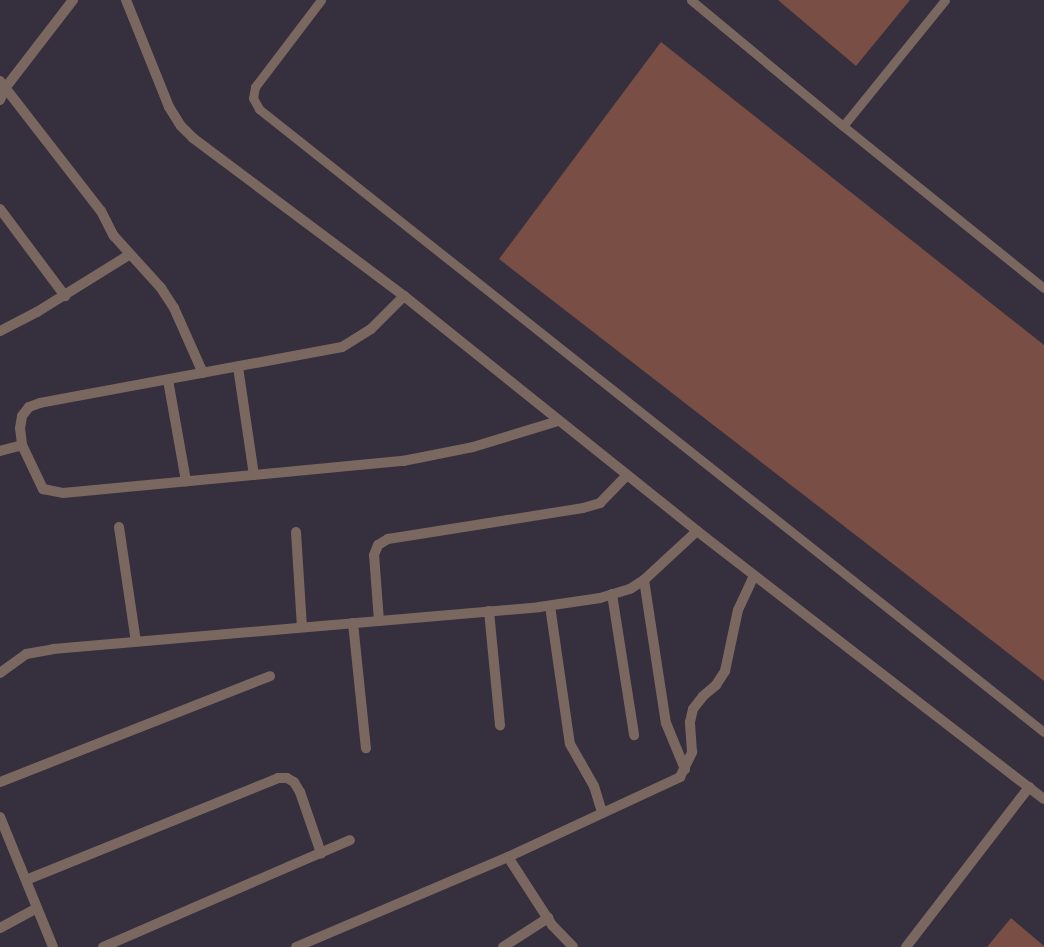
<!DOCTYPE html>
<html>
<head>
<meta charset="utf-8">
<style>
  body { margin:0 }
  #map { position:relative; width:1044px; height:947px; overflow:hidden; background:#362f3d; font-family:"Asap Condensed",sans-serif }
  div>[style] { position:absolute }
  .building>* { inset:0; background:#784e45 }
  .service>* { height:9px; margin:-4.5px; padding:0 4.5px; transform-origin:4.5px; border-radius:4.5px; background:#7a6860 }
  .minor>* { height:10px; margin:-5px; padding:0 5px; transform-origin:5px; border-radius:5px; background:#7a6860 }
  .tertiary>* { height:10px; margin:-5px; padding:0 5px; transform-origin:5px; border-radius:5px; background:#7a6860 }
  span { translate:-50% -50%; white-space:nowrap; text-align:center; line-height:1.15; -webkit-text-stroke:4px #1c191f; paint-order:stroke }
</style>
</head>
<body>
<div id="map">
  <div class="building">
    <i style="clip-path:polygon(778px 0,910px 0,856px 66px)"></i>
    <i style="clip-path:polygon(661px 42px,1044px 345px,1044px 681px,499px 259px)"></i>
    <i style="clip-path:polygon(1011px 918px,1044px 946px,1044px 947px,987px 947px)"></i>
  </div>
  <div class="service">
    <i style="left:321px;top:0;width:109px;rotate:127.2deg"></i>
    <i style="left:255px;top:87px;width:11px;rotate:100deg"></i>
    <i style="left:253px;top:98px;width:13px;rotate:61deg"></i>
    <i style="left:259px;top:109px;width:1002px;rotate:38.44deg"></i>
    <i style="left:691px;top:0;width:197px;rotate:39.7deg"></i>
    <i style="left:843px;top:126px;width:258px;rotate:38.9deg"></i>
    <i style="left:843px;top:126px;width:162px;rotate:-51deg"></i>
  </div>
  <div class="minor">
    <i style="left:0;top:81px;width:165px;rotate:52.2deg"></i>
    <i style="left:101px;top:211px;width:28px;rotate:63deg"></i>
    <i style="left:114px;top:236px;width:70px;rotate:47.9deg"></i>
    <i style="left:161px;top:288px;width:24px;rotate:57deg"></i>
    <i style="left:174px;top:308px;width:71px;rotate:66deg"></i>
    <i style="left:0;top:209px;width:109px;rotate:53.2deg"></i>
    <i style="left:404px;top:296px;width:47px;rotate:135deg"></i>
    <i style="left:371px;top:329px;width:34px;rotate:148deg"></i>
    <i style="left:342px;top:347px;width:307px;rotate:169.5deg"></i>
    <i style="left:40px;top:403px;width:12px;rotate:160deg"></i>
    <i style="left:29px;top:407px;width:11px;rotate:128deg"></i>
    <i style="left:22px;top:416px;width:12px;rotate:99deg"></i>
    <i style="left:20px;top:428px;width:17px;rotate:83deg"></i>
    <i style="left:22px;top:445px;width:49px;rotate:64.5deg"></i>
    <i style="left:43px;top:489px;width:20px;rotate:11deg"></i>
    <i style="left:63px;top:493px;width:342px;rotate:-5.4deg"></i>
    <i style="left:403px;top:461px;width:71px;rotate:-11.3deg"></i>
    <i style="left:473px;top:447px;width:89px;rotate:-17deg"></i>
    <i style="left:0;top:331px;width:42px;rotate:-27.2deg"></i>
    <i style="left:37px;top:312px;width:108px;rotate:-31.8deg"></i>
    <i style="left:238px;top:367px;width:109px;rotate:81.6deg"></i>
    <i style="left:168px;top:380px;width:103px;rotate:79.9deg"></i>
    <i style="left:0;top:451px;width:23px;rotate:-15deg"></i>
    <i style="left:119px;top:527px;width:116px;rotate:81.6deg"></i>
    <i style="left:296px;top:532px;width:95px;rotate:86.4deg"></i>
    <i style="left:644px;top:580px;width:145px;rotate:81.3deg"></i>
    <i style="left:666px;top:723px;width:50px;rotate:67.6deg"></i>
    <i style="left:612px;top:594px;width:143px;rotate:81.1deg"></i>
    <i style="left:550px;top:606px;width:139px;rotate:81.8deg"></i>
    <i style="left:570px;top:744px;width:48px;rotate:60.3deg"></i>
    <i style="left:594px;top:786px;width:28px;rotate:73deg"></i>
    <i style="left:489px;top:611px;width:115px;rotate:84.5deg"></i>
    <i style="left:379px;top:621px;width:66px;rotate:-94.3deg"></i>
    <i style="left:374px;top:555px;width:11px;rotate:-68deg"></i>
    <i style="left:378px;top:545px;width:12px;rotate:-31deg"></i>
    <i style="left:388px;top:539px;width:197px;rotate:-9deg"></i>
    <i style="left:583px;top:508px;width:18px;rotate:-16deg"></i>
    <i style="left:600px;top:503px;width:39px;rotate:-46deg"></i>
    <i style="left:353px;top:623px;width:126px;rotate:84.1deg"></i>
    <i style="left:0;top:673px;width:32px;rotate:-36deg"></i>
    <i style="left:26px;top:654px;width:27px;rotate:-10deg"></i>
    <i style="left:53px;top:649px;width:488px;rotate:-4.9deg"></i>
    <i style="left:539px;top:607px;width:62px;rotate:-8.4deg"></i>
    <i style="left:600px;top:598px;width:31px;rotate:-17deg"></i>
    <i style="left:630px;top:589px;width:17px;rotate:-33deg"></i>
    <i style="left:644px;top:580px;width:72px;rotate:-42.8deg"></i>
    <i style="left:0;top:782px;width:290px;rotate:-21.4deg"></i>
    <i style="left:0;top:817px;width:140px;rotate:67.8deg"></i>
    <i style="left:508px;top:857px;width:81px;rotate:57.1deg"></i>
    <i style="left:552px;top:925px;width:30px;rotate:46deg"></i>
    <i style="left:26px;top:880px;width:272px;rotate:-22deg"></i>
    <i style="left:278px;top:778px;width:9px"></i>
    <i style="left:287px;top:778px;width:8px;rotate:30deg"></i>
    <i style="left:294px;top:782px;width:12px;rotate:59deg"></i>
    <i style="left:300px;top:792px;width:65px;rotate:71deg"></i>
    <i style="left:0;top:928px;width:42px;rotate:-28.4deg"></i>
    <i style="left:103px;top:947px;width:269px;rotate:-23.4deg"></i>
    <i style="left:296px;top:947px;width:230px;rotate:-23deg"></i>
    <i style="left:508px;top:857px;width:190px;rotate:-24.9deg"></i>
    <i style="left:680px;top:777px;width:28px;rotate:-64deg"></i>
    <i style="left:692px;top:752px;width:30px;rotate:-94deg"></i>
    <i style="left:690px;top:722px;width:13px;rotate:-77deg"></i>
    <i style="left:693px;top:709px;width:16px;rotate:-52deg"></i>
    <i style="left:703px;top:696px;width:17px;rotate:-40deg"></i>
    <i style="left:716px;top:685px;width:17px;rotate:-57deg"></i>
    <i style="left:725px;top:671px;width:62px;rotate:-78deg"></i>
    <i style="left:738px;top:610px;width:38px;rotate:-65deg"></i>
    <i style="left:503px;top:947px;width:54px;rotate:-32.8deg"></i>
  </div>
  <div class="tertiary">
    <i style="left:126px;top:0;width:115px;rotate:68.1deg"></i>
    <i style="left:169px;top:107px;width:22px;rotate:58deg"></i>
    <i style="left:181px;top:126px;width:17px;rotate:45deg"></i>
    <i style="left:193px;top:138px;width:264px;rotate:36.8deg"></i>
    <i style="left:404px;top:296px;width:376px;rotate:38.7deg"></i>
    <i style="left:697px;top:531px;width:438px;rotate:37.7deg"></i>
    <i style="left:0;top:100px;width:14px;rotate:-65deg"></i>
    <i style="left:6px;top:87px;width:110px;rotate:-52.4deg"></i>
    <i style="left:906px;top:947px;width:202px;rotate:-52.4deg"></i>
  </div>
</div>
</body>
</html>
